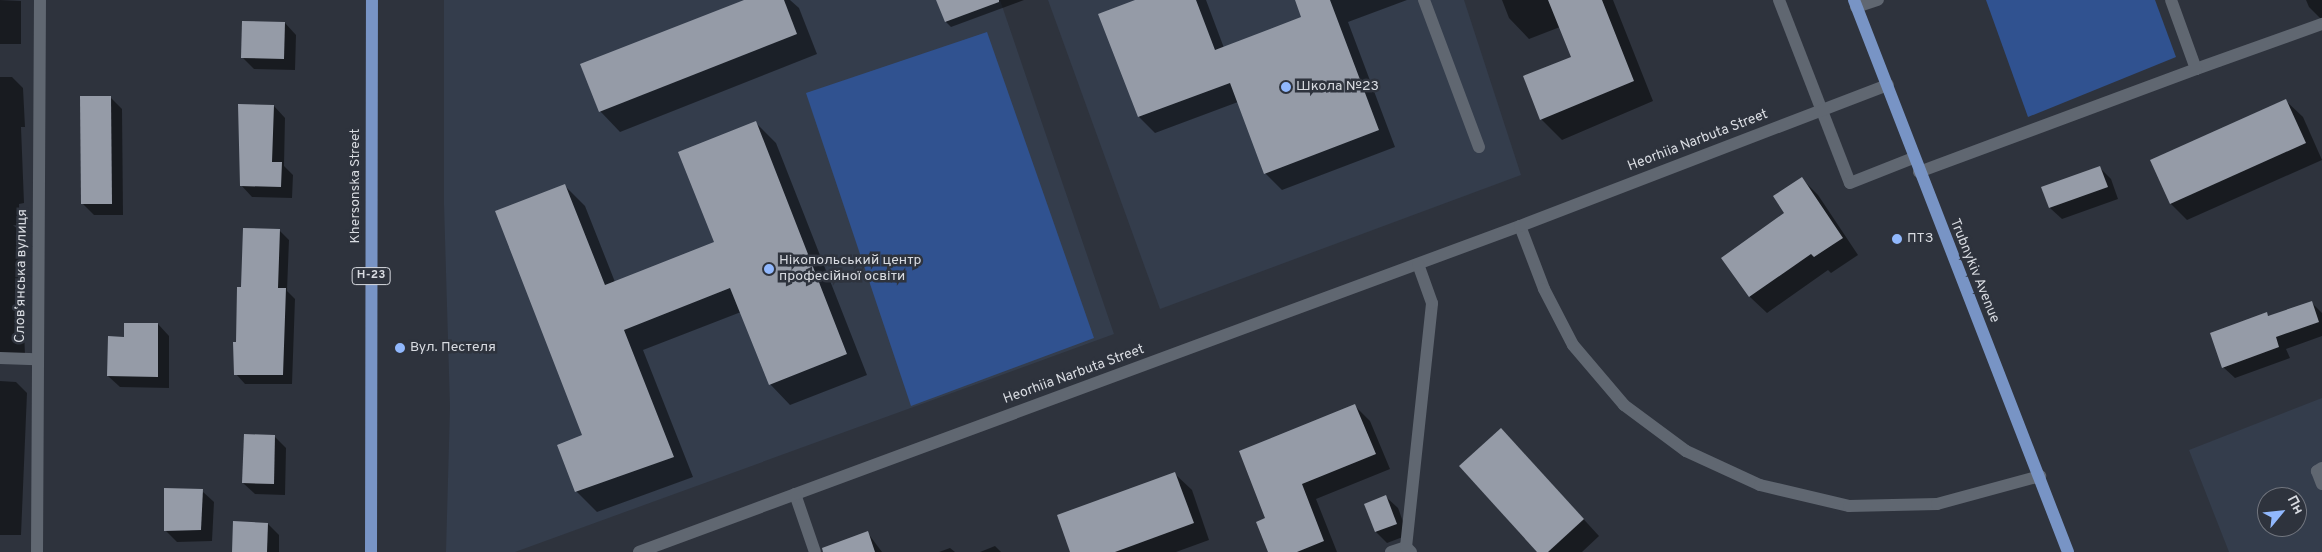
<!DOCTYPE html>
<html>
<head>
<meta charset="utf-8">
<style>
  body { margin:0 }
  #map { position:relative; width:2322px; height:552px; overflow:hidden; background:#2e333d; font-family:Overpass,sans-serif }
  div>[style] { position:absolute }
  .built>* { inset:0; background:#343d4c }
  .green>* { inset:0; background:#305290 }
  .shadow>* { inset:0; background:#0007 }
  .building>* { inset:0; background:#959ba7 }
  .minor>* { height:12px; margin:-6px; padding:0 6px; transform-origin:6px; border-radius:6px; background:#606771 }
  .major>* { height:12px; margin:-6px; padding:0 6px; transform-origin:6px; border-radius:6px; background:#7894c5 }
  .dots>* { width:14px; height:14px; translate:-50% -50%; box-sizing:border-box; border:2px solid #2e333d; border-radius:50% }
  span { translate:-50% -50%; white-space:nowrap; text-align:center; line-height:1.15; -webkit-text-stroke:5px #2e333d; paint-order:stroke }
  .shield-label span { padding:1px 4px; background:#2e333d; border:1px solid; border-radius:4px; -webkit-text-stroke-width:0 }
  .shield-label { font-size:12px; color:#d8dbe1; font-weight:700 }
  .poi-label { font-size:14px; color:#d8dbe1 }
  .left { translate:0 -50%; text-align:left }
  .street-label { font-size:14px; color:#d8dbe1 }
  .north { position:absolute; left:2257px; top:487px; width:50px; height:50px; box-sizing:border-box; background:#2e333d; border:1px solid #72767f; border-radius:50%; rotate:62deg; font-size:14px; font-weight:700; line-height:20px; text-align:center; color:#d8dbe1 }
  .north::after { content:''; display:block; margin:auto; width:18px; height:22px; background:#91b8fd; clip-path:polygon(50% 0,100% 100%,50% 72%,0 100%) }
</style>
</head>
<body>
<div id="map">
  <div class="built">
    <i style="clip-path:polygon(444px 0,1000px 0,1114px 334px,515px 552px,446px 552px,450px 407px,444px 204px)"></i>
    <i style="clip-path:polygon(1048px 0,1464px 0,1521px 175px,1160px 309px)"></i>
    <i style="clip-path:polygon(evenodd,2322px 398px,2322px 552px,2229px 552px,2189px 450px,2322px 398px,2267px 497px,2297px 497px,2297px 527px,2267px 527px,2267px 497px)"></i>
  </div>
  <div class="green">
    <i style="clip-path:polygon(1986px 0,2155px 0,2176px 57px,2028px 117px)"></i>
    <i style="clip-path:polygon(987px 32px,1094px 338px,911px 406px,806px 93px)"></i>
  </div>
  <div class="shadow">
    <i style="clip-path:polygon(0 0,21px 1px,21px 44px,0 44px)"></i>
    <i style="clip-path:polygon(747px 0,790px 0,799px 8px,817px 54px,620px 132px,600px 111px)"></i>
    <i style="clip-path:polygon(938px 0,1024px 0,951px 27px,946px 22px)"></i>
    <i style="clip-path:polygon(1138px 0,1206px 0,1224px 48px,1303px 18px,1296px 0,1407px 0,1348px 22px,1395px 147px,1282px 190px,1265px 173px,1238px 102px,1155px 133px,1139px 117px,1100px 14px)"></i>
    <i style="clip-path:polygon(1502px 0,1613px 0,1653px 101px,1562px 140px,1541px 119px,1524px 76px,1573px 57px,1560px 27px,1529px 39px,1509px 18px)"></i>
    <i style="clip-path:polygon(2306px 0,2322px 0,2322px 20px,2309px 7px)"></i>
    <i style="clip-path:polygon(285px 23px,296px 35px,295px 70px,254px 69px,242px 57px)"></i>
    <i style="clip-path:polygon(0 77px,12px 77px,23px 88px,25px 127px,21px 127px,24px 203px,19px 204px,25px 355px,0 355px)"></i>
    <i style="clip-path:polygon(111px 98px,122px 109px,123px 215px,94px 215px,82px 203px)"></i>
    <i style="clip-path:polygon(2286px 101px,2303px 117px,2322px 160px,2187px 220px,2171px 204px,2152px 161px)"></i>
    <i style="clip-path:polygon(274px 106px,285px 118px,284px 166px,293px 175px,292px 198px,252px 197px,241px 185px)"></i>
    <i style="clip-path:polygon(756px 123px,776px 143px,867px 375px,790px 405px,770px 384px,741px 312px,643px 350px,693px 477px,597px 512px,576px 491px,584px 436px,564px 185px,585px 206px,615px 282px,716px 243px)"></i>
    <i style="clip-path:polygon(2099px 167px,2111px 179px,2118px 199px,2062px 219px,2050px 208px,2043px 188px)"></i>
    <i style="clip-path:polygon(1802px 179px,1818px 195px,1858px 255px,1831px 273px,1828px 270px,1767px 313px,1750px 297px,1723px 258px,1786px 213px)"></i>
    <i style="clip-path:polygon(279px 230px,289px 240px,287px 291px,295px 299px,292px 384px,245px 384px,236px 374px,242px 289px)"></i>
    <i style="clip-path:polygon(2312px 303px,2322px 313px,2322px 336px,2286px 349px,2290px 358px,2235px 378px,2223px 367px,2266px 314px,2270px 317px)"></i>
    <i style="clip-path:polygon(158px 324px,169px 336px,169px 388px,120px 387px,108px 376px,125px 338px)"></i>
    <i style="clip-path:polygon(0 381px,16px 382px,27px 393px,21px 535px,0 535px)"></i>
    <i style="clip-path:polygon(1355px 406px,1370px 421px,1390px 469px,1316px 499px,1337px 552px,1269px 552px,1267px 518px)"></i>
    <i style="clip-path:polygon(1501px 429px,1599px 536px,1582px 552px,1539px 552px)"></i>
    <i style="clip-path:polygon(274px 436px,286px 448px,285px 495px,255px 494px,243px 483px)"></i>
    <i style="clip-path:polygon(1175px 474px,1192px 490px,1209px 540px,1176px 552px,1072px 552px)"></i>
    <i style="clip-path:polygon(202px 491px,214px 502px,212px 541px,177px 542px,165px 530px)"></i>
    <i style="clip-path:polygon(1386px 497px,1398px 508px,1408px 535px,1387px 543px,1376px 532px)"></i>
    <i style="clip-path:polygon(268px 524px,279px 535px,279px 552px,233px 552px)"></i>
    <i style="clip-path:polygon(867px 532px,882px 552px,833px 552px)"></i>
    <i style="clip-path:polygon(995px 546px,1001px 552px,980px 552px)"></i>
    <i style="clip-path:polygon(950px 548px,955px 552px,939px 552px)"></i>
  </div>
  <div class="building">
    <i style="clip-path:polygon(744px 0,784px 0,797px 34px,599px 112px,580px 64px)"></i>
    <i style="clip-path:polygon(936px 0,999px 0,999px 2px,945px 22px)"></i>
    <i style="clip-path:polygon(1135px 0,1196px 0,1215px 50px,1301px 17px,1295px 0,1330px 0,1379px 130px,1264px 174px,1230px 83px,1138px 117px,1098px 14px)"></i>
    <i style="clip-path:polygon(1548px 0,1602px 0,1634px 81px,1540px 120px,1523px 76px,1571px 57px)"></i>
    <i style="clip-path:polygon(242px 21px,285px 22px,284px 59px,241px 58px)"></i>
    <i style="clip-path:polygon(80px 96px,111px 96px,112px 204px,81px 204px)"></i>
    <i style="clip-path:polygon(2286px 99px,2306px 143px,2170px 204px,2150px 160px)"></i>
    <i style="clip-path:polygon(238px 104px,274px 105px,272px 162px,282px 162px,281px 187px,240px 186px)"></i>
    <i style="clip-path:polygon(756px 121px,847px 354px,769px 385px,730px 288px,624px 330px,674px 457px,575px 492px,557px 445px,582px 435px,495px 211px,565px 184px,605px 285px,714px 242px,678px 152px)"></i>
    <i style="clip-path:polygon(2100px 166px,2108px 187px,2049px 208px,2041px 187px)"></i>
    <i style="clip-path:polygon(1802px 177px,1843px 238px,1814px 257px,1811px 254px,1749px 297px,1721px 258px,1784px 213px,1773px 196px)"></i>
    <i style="clip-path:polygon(243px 228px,280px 229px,278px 288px,286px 288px,283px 375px,234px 375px,233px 342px,236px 342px,237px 287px,241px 287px)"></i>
    <i style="clip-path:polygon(2312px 301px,2319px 322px,2276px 337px,2279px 347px,2222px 368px,2210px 333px,2267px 312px,2268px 316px)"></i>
    <i style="clip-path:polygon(124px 323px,158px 323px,158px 377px,107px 376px,108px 336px,124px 337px)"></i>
    <i style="clip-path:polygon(1355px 404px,1376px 454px,1302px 484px,1324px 541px,1297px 552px,1268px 552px,1256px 522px,1265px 518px,1239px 451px)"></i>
    <i style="clip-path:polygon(1501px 428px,1584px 519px,1548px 552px,1537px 552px,1459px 466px)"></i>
    <i style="clip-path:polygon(244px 434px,275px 435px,274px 484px,242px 483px)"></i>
    <i style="clip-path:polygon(1175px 472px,1194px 523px,1115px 552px,1070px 552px,1057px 515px)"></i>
    <i style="clip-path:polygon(164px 488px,203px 489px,201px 530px,164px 531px)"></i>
    <i style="clip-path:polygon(1386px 495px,1397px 524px,1375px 532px,1364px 504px)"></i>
    <i style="clip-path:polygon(233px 521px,268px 523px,267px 552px,232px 552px)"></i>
    <i style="clip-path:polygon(868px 531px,875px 552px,823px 552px,822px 548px)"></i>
  </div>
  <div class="minor">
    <i style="left:1424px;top:0;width:157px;rotate:69.5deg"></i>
    <i style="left:1779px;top:0;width:196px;rotate:68.8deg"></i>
    <i style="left:1850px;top:183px;width:68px;rotate:-21.6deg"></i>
    <i style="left:1856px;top:7px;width:23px;rotate:-18deg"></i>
    <i style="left:2196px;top:69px;width:134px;rotate:-19.7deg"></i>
    <i style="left:1919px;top:172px;width:296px;rotate:-20.4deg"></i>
    <i style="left:2196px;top:69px;width:73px;rotate:-109.9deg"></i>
    <i style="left:1520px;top:226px;width:67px;rotate:69.1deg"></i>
    <i style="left:1544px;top:289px;width:63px;rotate:62.6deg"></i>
    <i style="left:1573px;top:345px;width:79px;rotate:49.6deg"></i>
    <i style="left:1624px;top:405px;width:77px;rotate:36.6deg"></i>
    <i style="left:1686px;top:451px;width:81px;rotate:24.7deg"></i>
    <i style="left:1760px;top:485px;width:91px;rotate:13.3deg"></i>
    <i style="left:1849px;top:506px;width:88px;rotate:-1.3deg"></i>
    <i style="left:1937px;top:504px;width:107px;rotate:-15.2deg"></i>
    <i style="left:0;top:358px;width:36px;rotate:2deg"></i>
    <i style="left:2322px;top:468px;width:6px;rotate:149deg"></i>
    <i style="left:2317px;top:471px;width:14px;rotate:69deg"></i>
    <i style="left:795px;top:494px;width:61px;rotate:71deg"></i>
    <i style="left:37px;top:552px;width:552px;rotate:-89.69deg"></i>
    <i style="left:639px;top:552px;width:939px;rotate:-20.31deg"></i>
    <i style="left:1520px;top:226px;width:394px;rotate:-21deg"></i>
    <i style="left:1391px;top:552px;width:16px;rotate:-18deg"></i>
    <i style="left:1411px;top:552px;width:7px;rotate:-135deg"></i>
    <i style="left:1406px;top:547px;width:245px;rotate:-83.9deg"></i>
    <i style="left:1432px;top:303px;width:41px;rotate:-109.7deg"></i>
  </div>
  <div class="major">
    <i style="left:1854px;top:0;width:592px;rotate:68.81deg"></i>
    <i style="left:371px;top:552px;width:552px;rotate:-89.9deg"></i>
  </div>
  <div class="dots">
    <i style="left:1286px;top:87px;background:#91b8fd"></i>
    <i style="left:1897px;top:239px;background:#91b8fd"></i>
    <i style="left:769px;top:269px;background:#91b8fd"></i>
    <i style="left:400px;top:348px;background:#91b8fd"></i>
  </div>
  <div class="shield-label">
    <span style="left:371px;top:276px">Н-23</span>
  </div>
  <div class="poi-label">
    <span class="left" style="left:1296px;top:87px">Школа №23</span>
    <span class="left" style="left:1907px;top:239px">ПТЗ</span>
    <span class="left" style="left:779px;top:269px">Нікопольський центр<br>професійної освіти</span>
    <span class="left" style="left:410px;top:348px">Вул. Пестеля</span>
  </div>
  <div class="street-label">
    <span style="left:1698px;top:141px;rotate:-21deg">Heorhiia Narbuta Street</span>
    <span style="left:356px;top:186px;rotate:-90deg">Khersonska Street</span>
    <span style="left:1974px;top:271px;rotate:68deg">Trubnykiv Avenue</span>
    <span style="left:22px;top:276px;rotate:-89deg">Словʼянська вулиця</span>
    <span style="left:1074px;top:375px;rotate:-20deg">Heorhiia Narbuta Street</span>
  </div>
  <div class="north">Пн</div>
</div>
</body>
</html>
